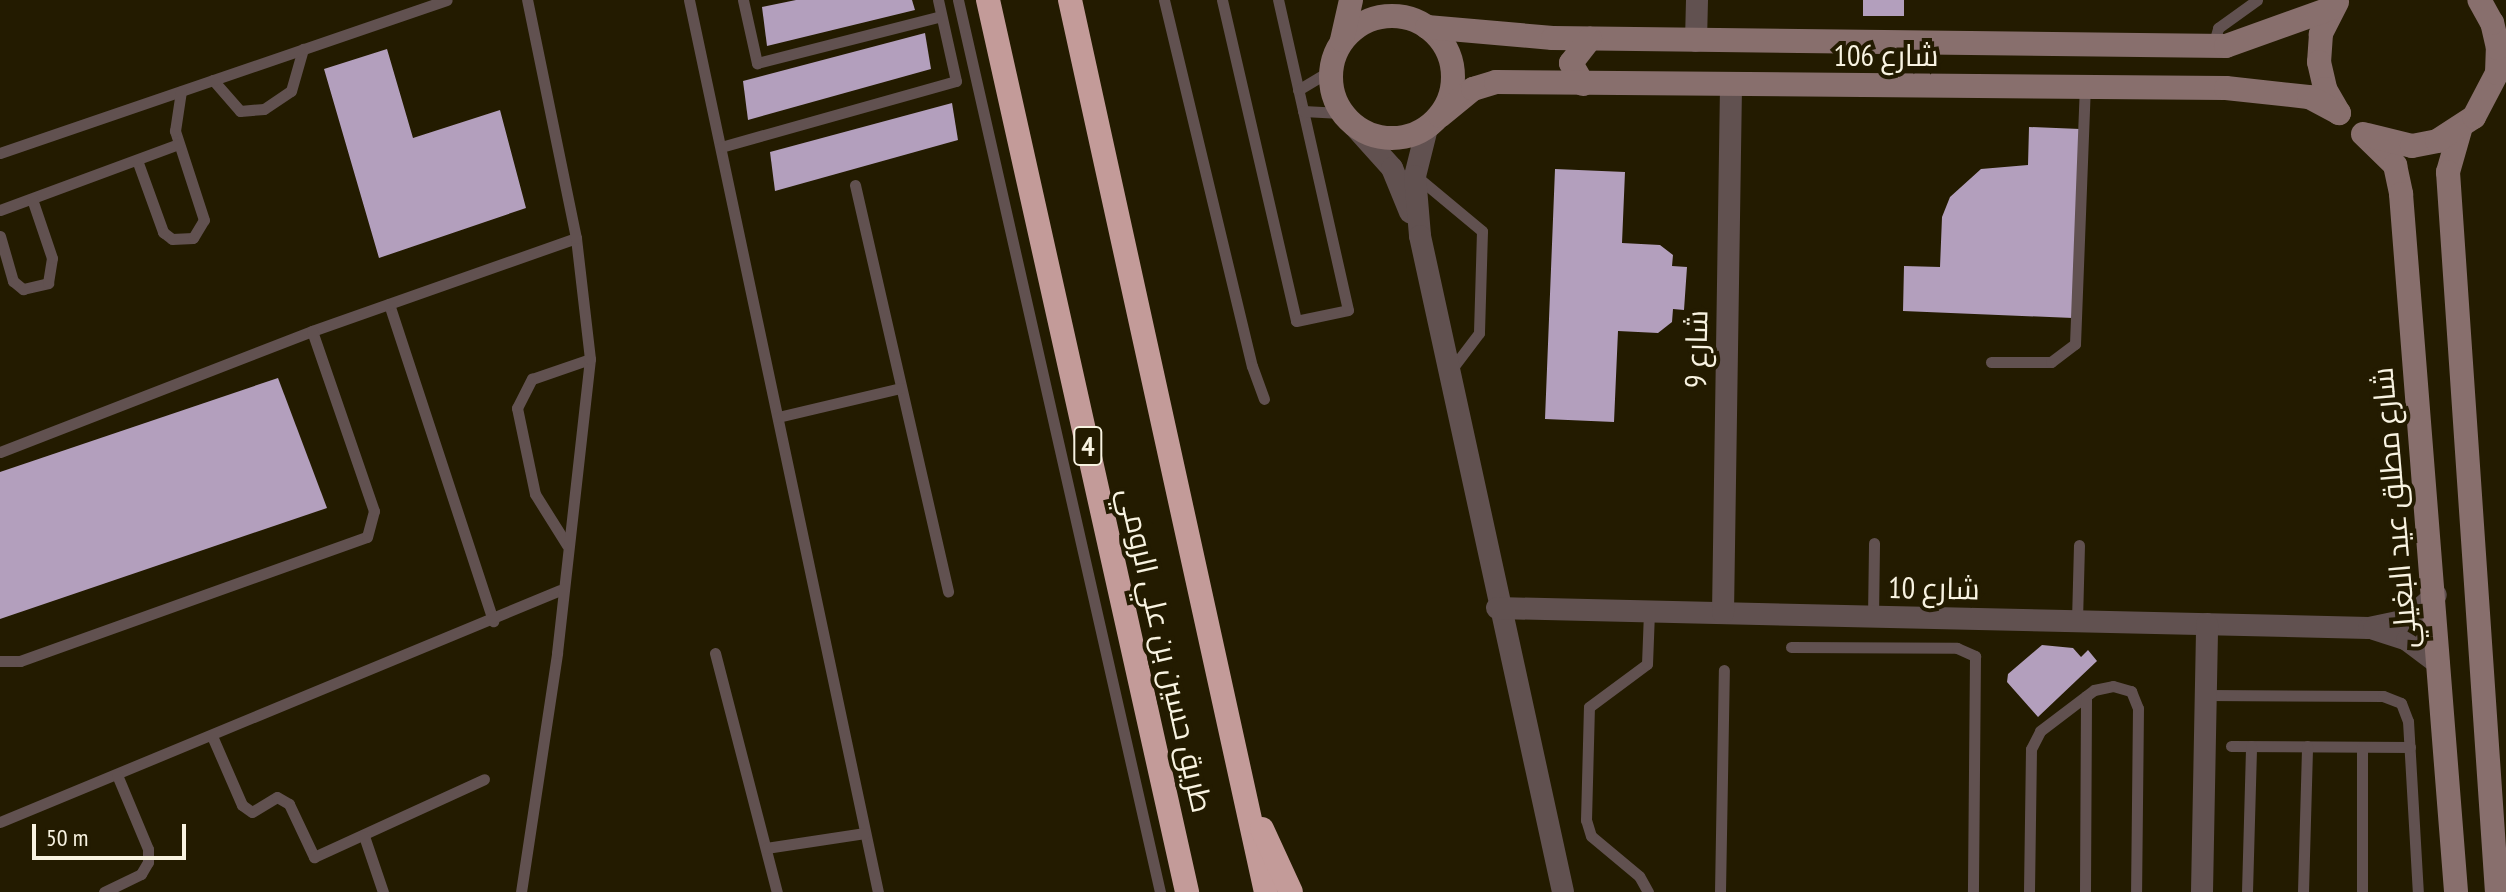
<!DOCTYPE html>
<html>
<head>
<meta charset="utf-8">
<style>
  body { margin:0 }
  #map { position:relative; width:2506px; height:892px; overflow:hidden; background:#231b00; font-family:"PT Sans Narrow",Cairo,sans-serif }
  div>[style] { position:absolute }
  .building>* { inset:0; background:#b39fbd }
  .lane>* { height:11px; margin:-5.5px; padding:0 5.5px; transform-origin:5.5px; border-radius:5.5px; background:#615150 }
  .street>* { height:22px; margin:-11px; padding:0 11px; transform-origin:11px; border-radius:11px; background:#615150 }
  .secondary>* { height:24px; margin:-12px; padding:0 12px; transform-origin:12px; border-radius:12px; background:#886f6d }
  .secondary>.ring { margin:-12px; padding:0; box-sizing:content-box; background:none; border:24px solid #886f6d; border-radius:50% }
  .highway>* { height:24px; margin:-12px; padding:0 12px; transform-origin:12px; border-radius:12px; background:#c39b99 }
  span { translate:-50% -50%; white-space:nowrap; text-align:center; line-height:1.15; -webkit-text-stroke:8px #231b00; paint-order:stroke }
  .shield-label span { padding:2px 6px; background:#231b00; border:2px solid; border-radius:6px; -webkit-text-stroke-width:0 }
  .shield-label { font-size:28px; color:#f8f3e1; font-weight:700 }
  .street-label { font-size:30px; color:#f8f3e1 }
  .scale { position:absolute; left:32px; top:824px; width:154px; height:36px; box-sizing:border-box; border:4px solid #f8f3e1; border-top:0; padding-left:10px; font-size:24px; line-height:28px; white-space:nowrap; color:#f8f3e1; -webkit-text-stroke:6px #231b00; paint-order:stroke }
</style>
</head>
<body>
<div id="map">
  <div class="building">
    <i style="clip-path:polygon(796px 0,912px 0,915px 10px,767px 46px,762px 7px)"></i>
    <i style="clip-path:polygon(1863px 0,1904px 0,1904px 16px,1863px 16px)"></i>
    <i style="clip-path:polygon(925px 33px,931px 69px,748px 120px,743px 81px)"></i>
    <i style="clip-path:polygon(387px 49px,413px 138px,500px 110px,526px 208px,379px 258px,324px 69px)"></i>
    <i style="clip-path:polygon(952px 103px,958px 140px,775px 191px,770px 152px)"></i>
    <i style="clip-path:polygon(2029px 127px,2080px 129px,2073px 318px,1903px 311px,1904px 266px,1940px 267px,1942px 217px,1950px 197px,1981px 169px,2028px 165px)"></i>
    <i style="clip-path:polygon(1555px 169px,1625px 172px,1622px 243px,1660px 245px,1673px 255px,1672px 266px,1687px 267px,1684px 310px,1673px 309px,1672px 322px,1658px 333px,1618px 331px,1614px 422px,1545px 419px)"></i>
    <i style="clip-path:polygon(278px 378px,327px 508px,0 619px,0 472px)"></i>
    <i style="clip-path:polygon(2042px 645px,2073px 648px,2081px 657px,2088px 650px,2097px 661px,2038px 717px,2007px 682px,2008px 674px)"></i>
  </div>
  <div class="lane">
    <i style="left:689px;top:0;width:912px;rotate:78.04deg"></i>
    <i style="left:743px;top:0;width:65px;rotate:77.5deg"></i>
    <i style="left:757px;top:63px;width:190px;rotate:-14.3deg"></i>
    <i style="left:958px;top:0;width:915px;rotate:77.24deg"></i>
    <i style="left:1164px;top:0;width:376px;rotate:76.5deg"></i>
    <i style="left:1252px;top:366px;width:35px;rotate:70deg"></i>
    <i style="left:1222px;top:0;width:329px;rotate:77deg"></i>
    <i style="left:1296px;top:321px;width:53px;rotate:-11.9deg"></i>
    <i style="left:1348px;top:310px;width:318px;rotate:-102.7deg"></i>
    <i style="left:2213px;top:46px;width:19px;rotate:-74deg"></i>
    <i style="left:2218px;top:28px;width:48px;rotate:-35.7deg"></i>
    <i style="left:213px;top:80px;width:41px;rotate:48.9deg"></i>
    <i style="left:240px;top:111px;width:24px;rotate:-5deg"></i>
    <i style="left:264px;top:109px;width:32px;rotate:-34deg"></i>
    <i style="left:291px;top:91px;width:44px;rotate:-74.1deg"></i>
    <i style="left:1298px;top:90px;width:37px;rotate:-31deg"></i>
    <i style="left:1303px;top:111px;width:38px;rotate:3deg"></i>
    <i style="left:721px;top:147px;width:244px;rotate:-15.7deg"></i>
    <i style="left:956px;top:81px;width:83px;rotate:-102.5deg"></i>
    <i style="left:0;top:153px;width:472px;rotate:-18.9deg"></i>
    <i style="left:137px;top:160px;width:77px;rotate:70.1deg"></i>
    <i style="left:163px;top:232px;width:11px;rotate:38deg"></i>
    <i style="left:172px;top:239px;width:21px;rotate:-3deg"></i>
    <i style="left:193px;top:238px;width:21px;rotate:-59deg"></i>
    <i style="left:204px;top:220px;width:94px;rotate:-108deg"></i>
    <i style="left:175px;top:131px;width:40px;rotate:-81.5deg"></i>
    <i style="left:1416px;top:176px;width:86px;rotate:39.8deg"></i>
    <i style="left:1482px;top:231px;width:102px;rotate:91.7deg"></i>
    <i style="left:1479px;top:333px;width:46px;rotate:127.1deg"></i>
    <i style="left:855px;top:185px;width:417px;rotate:77.1deg"></i>
    <i style="left:0;top:210px;width:190px;rotate:-20.3deg"></i>
    <i style="left:0;top:236px;width:47px;rotate:73.9deg"></i>
    <i style="left:13px;top:281px;width:13px;rotate:39deg"></i>
    <i style="left:23px;top:289px;width:26px;rotate:-13deg"></i>
    <i style="left:48px;top:283px;width:25px;rotate:-81deg"></i>
    <i style="left:52px;top:258px;width:62px;rotate:-108.7deg"></i>
    <i style="left:389px;top:304px;width:334px;rotate:71.8deg"></i>
    <i style="left:1991px;top:362px;width:60px"></i>
    <i style="left:2051px;top:362px;width:30px;rotate:-37deg"></i>
    <i style="left:2075px;top:344px;width:256px;rotate:-87.8deg"></i>
    <i style="left:778px;top:417px;width:126px;rotate:-13.3deg"></i>
    <i style="left:0;top:452px;width:335px;rotate:-21.2deg"></i>
    <i style="left:312px;top:331px;width:280px;rotate:-19.4deg"></i>
    <i style="left:567px;top:545px;width:60px;rotate:-122.1deg"></i>
    <i style="left:535px;top:494px;width:88px;rotate:-101.8deg"></i>
    <i style="left:517px;top:408px;width:33px;rotate:-63deg"></i>
    <i style="left:532px;top:379px;width:61px;rotate:-19deg"></i>
    <i style="left:1873px;top:617px;width:74px;rotate:-89.2deg"></i>
    <i style="left:2077px;top:621px;width:76px;rotate:-88.5deg"></i>
    <i style="left:1791px;top:647px;width:166px;rotate:0.3deg"></i>
    <i style="left:1957px;top:648px;width:20px;rotate:24deg"></i>
    <i style="left:1975px;top:656px;width:236px;rotate:90.5deg"></i>
    <i style="left:715px;top:653px;width:247px;rotate:75.5deg"></i>
    <i style="left:0;top:661px;width:20px"></i>
    <i style="left:20px;top:661px;width:368px;rotate:-19.7deg"></i>
    <i style="left:367px;top:537px;width:27px;rotate:-75deg"></i>
    <i style="left:374px;top:511px;width:190px;rotate:-109deg"></i>
    <i style="left:2206px;top:695px;width:177px;rotate:0.3deg"></i>
    <i style="left:2383px;top:696px;width:19px;rotate:21deg"></i>
    <i style="left:2401px;top:703px;width:19px;rotate:69deg"></i>
    <i style="left:2408px;top:721px;width:171px;rotate:86.7deg"></i>
    <i style="left:212px;top:736px;width:75px;rotate:66.5deg"></i>
    <i style="left:242px;top:805px;width:12px;rotate:35deg"></i>
    <i style="left:252px;top:812px;width:29px;rotate:-31deg"></i>
    <i style="left:277px;top:797px;width:14px;rotate:30deg"></i>
    <i style="left:289px;top:804px;width:59px;rotate:64.7deg"></i>
    <i style="left:314px;top:857px;width:187px;rotate:-24.6deg"></i>
    <i style="left:2231px;top:746px;width:179px;rotate:0.3deg"></i>
    <i style="left:0;top:822px;width:606px;rotate:-22.5deg"></i>
    <i style="left:364px;top:836px;width:59px;rotate:71.3deg"></i>
    <i style="left:766px;top:848px;width:100px;rotate:-8.6deg"></i>
    <i style="left:104px;top:892px;width:41px;rotate:-25.9deg"></i>
    <i style="left:141px;top:874px;width:14px;rotate:-60deg"></i>
    <i style="left:148px;top:862px;width:13px;rotate:-90deg"></i>
    <i style="left:148px;top:849px;width:80px;rotate:-112.7deg"></i>
    <i style="left:521px;top:892px;width:242px;rotate:-81.4deg"></i>
    <i style="left:557px;top:653px;width:296px;rotate:-83.6deg"></i>
    <i style="left:590px;top:359px;width:122px;rotate:-96.6deg"></i>
    <i style="left:576px;top:238px;width:243px;rotate:-101.6deg"></i>
    <i style="left:1648px;top:892px;width:18px;rotate:-119deg"></i>
    <i style="left:1639px;top:876px;width:62px;rotate:-140.2deg"></i>
    <i style="left:1591px;top:836px;width:17px;rotate:-107deg"></i>
    <i style="left:1586px;top:820px;width:113px;rotate:-88.5deg"></i>
    <i style="left:1589px;top:707px;width:72px;rotate:-36.6deg"></i>
    <i style="left:1647px;top:664px;width:52px;rotate:-87.8deg"></i>
    <i style="left:1720px;top:892px;width:222px;rotate:-89deg"></i>
    <i style="left:2029px;top:892px;width:143px;rotate:-89.2deg"></i>
    <i style="left:2031px;top:749px;width:20px;rotate:-63deg"></i>
    <i style="left:2040px;top:731px;width:68px;rotate:-37.2deg"></i>
    <i style="left:2094px;top:690px;width:19px;rotate:-12deg"></i>
    <i style="left:2113px;top:686px;width:19px;rotate:16deg"></i>
    <i style="left:2131px;top:691px;width:18px;rotate:68deg"></i>
    <i style="left:2138px;top:708px;width:184px;rotate:90.6deg"></i>
    <i style="left:2085px;top:892px;width:196px;rotate:-89.7deg"></i>
    <i style="left:2247px;top:892px;width:146px;rotate:-88.4deg"></i>
    <i style="left:2303px;top:892px;width:146px;rotate:-88.4deg"></i>
    <i style="left:2362px;top:892px;width:145px;rotate:-90deg"></i>
  </div>
  <div class="street">
    <i style="left:1696px;top:41px;width:41px;rotate:-88.6deg"></i>
    <i style="left:1355px;top:127px;width:55px;rotate:47.9deg"></i>
    <i style="left:1392px;top:168px;width:48px;rotate:67.8deg"></i>
    <i style="left:1427px;top:128px;width:49px;rotate:104deg"></i>
    <i style="left:1415px;top:176px;width:60px;rotate:85.2deg"></i>
    <i style="left:1420px;top:236px;width:671px;rotate:77.7deg"></i>
    <i style="left:1497px;top:608px;width:872px;rotate:1.31deg"></i>
    <i style="left:2369px;top:628px;width:39px;rotate:-12deg"></i>
    <i style="left:2407px;top:620px;width:38px;rotate:-41deg"></i>
    <i style="left:1723px;top:613px;width:527px;rotate:-89.13deg"></i>
    <i style="left:2374px;top:629px;width:35px;rotate:18deg"></i>
    <i style="left:2407px;top:640px;width:40px;rotate:37deg"></i>
    <i style="left:2202px;top:892px;width:268px;rotate:-88.9deg"></i>
  </div>
  <div class="secondary">
    <i style="left:2337px;top:2px;width:36px;rotate:117deg"></i>
    <i style="left:2321px;top:34px;width:28px;rotate:94deg"></i>
    <i style="left:2319px;top:62px;width:28px;rotate:77deg"></i>
    <i style="left:2325px;top:89px;width:28px;rotate:60deg"></i>
    <i class="ring" style="left:1331px;top:16px;width:98px;height:98px"></i>
    <i style="left:1427px;top:27px;width:126px;rotate:5deg"></i>
    <i style="left:1553px;top:38px;width:673px;rotate:0.68deg"></i>
    <i style="left:2226px;top:46px;width:113px;rotate:-19.7deg"></i>
    <i style="left:1342px;top:40px;width:41px;rotate:-77.3deg"></i>
    <i style="left:1583px;top:84px;width:24px;rotate:-120deg"></i>
    <i style="left:1571px;top:63px;width:31px;rotate:-52deg"></i>
    <i style="left:1440px;top:116px;width:43px;rotate:-39.3deg"></i>
    <i style="left:1473px;top:89px;width:24px;rotate:-17deg"></i>
    <i style="left:1496px;top:82px;width:730px;rotate:0.47deg"></i>
    <i style="left:2226px;top:88px;width:83px;rotate:6.2deg"></i>
    <i style="left:2309px;top:97px;width:34px;rotate:28deg"></i>
    <i style="left:2460px;top:130px;width:44px;rotate:105.9deg"></i>
    <i style="left:2448px;top:172px;width:722px;rotate:86.11deg"></i>
    <i style="left:2363px;top:134px;width:45px;rotate:44.1deg"></i>
    <i style="left:2395px;top:165px;width:30px;rotate:78deg"></i>
    <i style="left:2401px;top:194px;width:700px;rotate:85.49deg"></i>
    <i style="left:2367px;top:135px;width:46px;rotate:13.7deg"></i>
    <i style="left:2412px;top:146px;width:25px;rotate:-11deg"></i>
    <i style="left:2437px;top:141px;width:44px;rotate:-33deg"></i>
    <i style="left:2474px;top:117px;width:50px;rotate:-62.4deg"></i>
    <i style="left:2497px;top:73px;width:25px;rotate:-88deg"></i>
    <i style="left:2498px;top:48px;width:26px;rotate:-103deg"></i>
    <i style="left:2492px;top:23px;width:26px;rotate:-119deg"></i>
  </div>
  <div class="highway">
    <i style="left:988px;top:0;width:914px;rotate:77.42deg"></i>
    <i style="left:1070px;top:0;width:913px;rotate:77.61deg"></i>
    <i style="left:1262px;top:829px;width:69px;rotate:65.3deg"></i>
  </div>
  <div class="shield-label">
    <span style="left:1088px;top:446px">4</span>
  </div>
  <div class="street-label">
    <span style="left:1886px;top:55px">شارع 106</span>
    <span style="left:1696px;top:349px;rotate:-89deg">شارع 9</span>
    <span style="left:2394px;top:508px;rotate:-95deg">شارع مطلق عيد البغيلي</span>
    <span style="left:1934px;top:588px;rotate:1deg">شارع 10</span>
    <span style="left:1166px;top:650px;rotate:77deg">طريق حسين بن علي الرومي</span>
  </div>
  <div class="scale">50 m</div>
</div>
</body>
</html>
